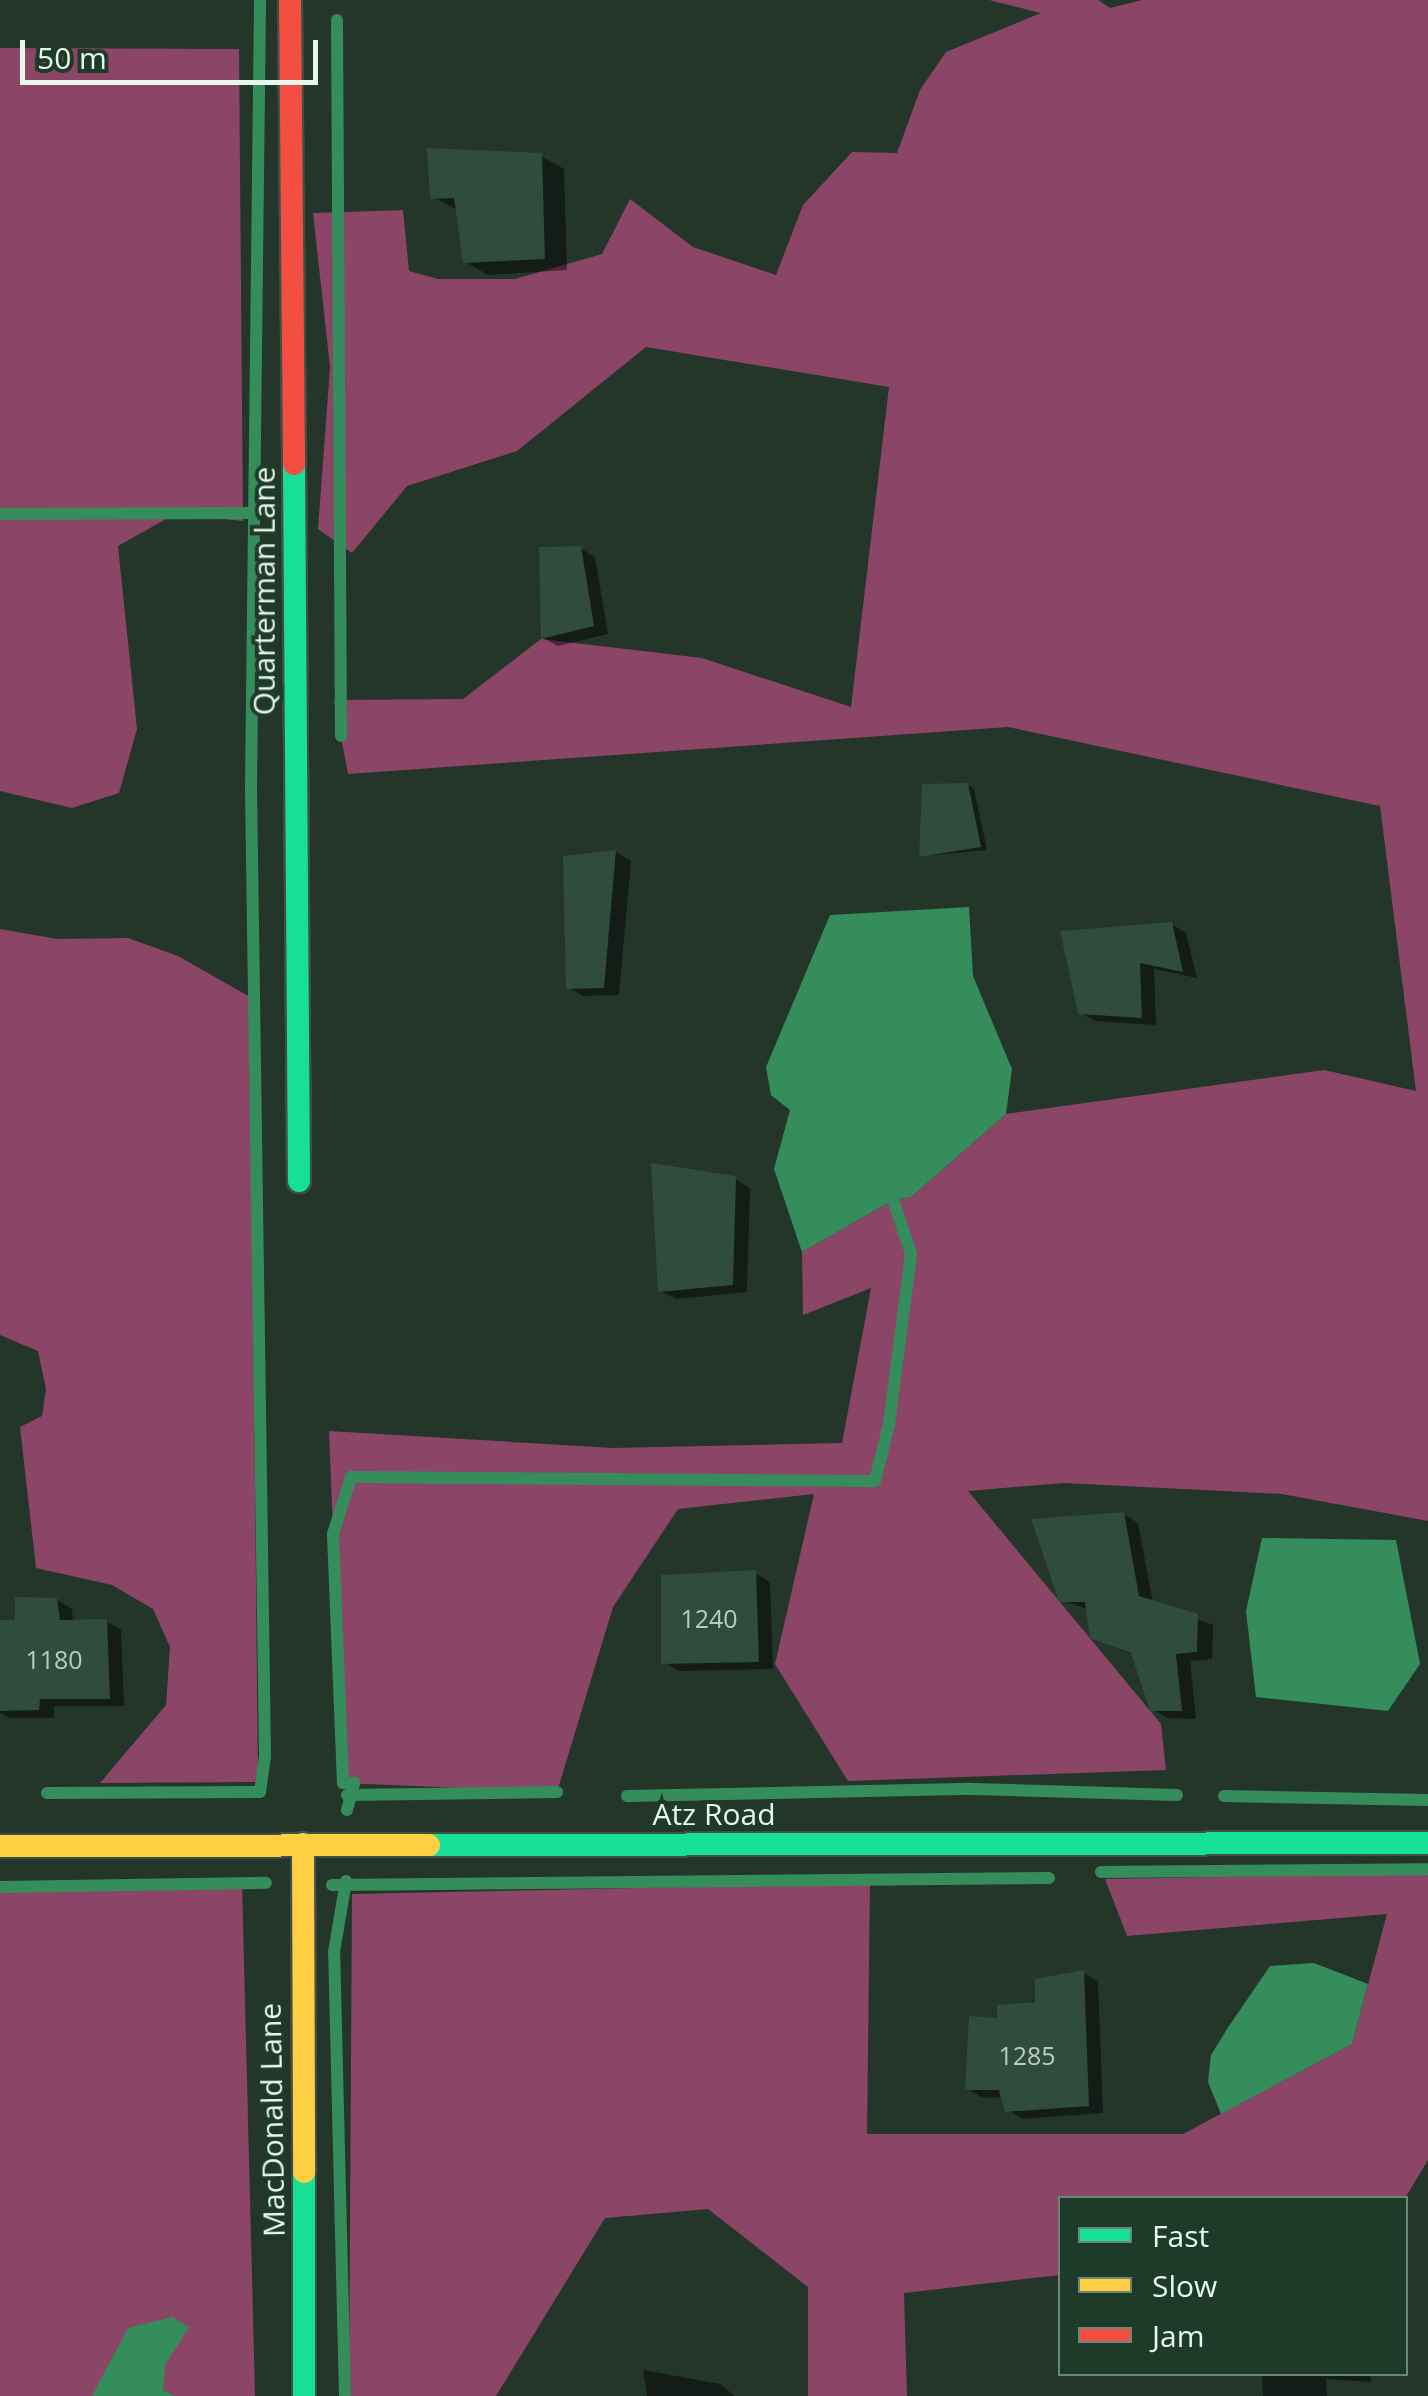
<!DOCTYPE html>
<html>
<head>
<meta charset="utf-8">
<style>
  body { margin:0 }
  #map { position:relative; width:1428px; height:2396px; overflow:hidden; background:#24352a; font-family:"Open Sans",sans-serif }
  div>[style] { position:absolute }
  .forest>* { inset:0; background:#8b4567 }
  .water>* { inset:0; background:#368d5c }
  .shadow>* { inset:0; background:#0007 }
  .stream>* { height:12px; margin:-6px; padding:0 6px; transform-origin:6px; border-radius:6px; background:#368d5c }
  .building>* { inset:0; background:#2f4c3d }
  .roads { filter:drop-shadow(2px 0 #414f46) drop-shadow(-2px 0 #414f46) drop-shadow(0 2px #414f46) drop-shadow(0 -2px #414f46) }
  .fast>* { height:22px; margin:-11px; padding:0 11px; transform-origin:11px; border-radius:11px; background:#16e098 }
  .slow>* { height:22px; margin:-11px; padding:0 11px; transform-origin:11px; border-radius:11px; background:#ffcf43 }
  .jam>* { height:22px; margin:-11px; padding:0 11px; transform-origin:11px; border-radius:11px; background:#f24e42 }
  span { translate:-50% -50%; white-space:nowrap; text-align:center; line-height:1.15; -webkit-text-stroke:8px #1e3b29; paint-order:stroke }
  .number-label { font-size:25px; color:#b9ccc0 }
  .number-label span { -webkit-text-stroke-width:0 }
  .street-label { font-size:30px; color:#e7f7ec }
  .legend { position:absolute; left:1058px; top:2196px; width:350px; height:180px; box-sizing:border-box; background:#1e3b29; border:2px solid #6e8677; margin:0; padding:12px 18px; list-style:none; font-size:30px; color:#e7f7ec }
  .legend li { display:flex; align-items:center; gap:20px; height:50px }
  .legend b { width:50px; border:2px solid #6e8677 }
  .scale { position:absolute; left:20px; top:40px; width:298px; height:45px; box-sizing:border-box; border:5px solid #e7f7ec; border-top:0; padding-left:12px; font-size:30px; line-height:35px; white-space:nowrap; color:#e7f7ec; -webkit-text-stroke:8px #1e3b29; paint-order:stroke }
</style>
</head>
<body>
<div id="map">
  <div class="forest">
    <i style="clip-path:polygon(989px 0,1098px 0,1110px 8px,1142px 0,1428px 0,1428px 1521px,1282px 1494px,1064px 1483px,968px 1491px,1161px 1724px,1166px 1770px,848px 1781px,775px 1664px,814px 1494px,678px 1509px,613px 1607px,557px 1792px,343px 1783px,329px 1431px,612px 1448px,842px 1443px,871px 1288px,803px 1315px,802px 1252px,893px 1200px,911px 1197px,1006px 1114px,1324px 1070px,1416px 1091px,1380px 806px,1008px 727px,348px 774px,334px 700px,463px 699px,541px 639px,702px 658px,851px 707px,889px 387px,646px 347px,517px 451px,407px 486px,352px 553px,318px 529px,330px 367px,313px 213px,403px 210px,409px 271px,438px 279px,515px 279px,602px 254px,630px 199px,693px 247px,776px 275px,803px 205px,852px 152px,897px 153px,920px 90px,946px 52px,1041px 13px)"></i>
    <i style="clip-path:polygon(0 48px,239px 49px,243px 521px,175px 514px,118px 546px,137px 729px,119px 793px,72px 808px,0 791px)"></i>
    <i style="clip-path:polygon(0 929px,57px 939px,128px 938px,178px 956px,250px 997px,258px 1782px,100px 1783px,166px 1705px,170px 1647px,153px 1609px,112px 1585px,36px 1568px,20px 1427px,42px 1416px,46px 1389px,38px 1351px,0 1335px)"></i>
    <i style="clip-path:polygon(1428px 1873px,1428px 2160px,1405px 2198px,1060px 2198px,1060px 2275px,904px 2293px,907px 2396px,808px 2396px,808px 2287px,708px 2209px,605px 2218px,496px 2396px,349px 2396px,352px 1894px,870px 1883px,867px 2134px,1183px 2134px,1352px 2044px,1387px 1914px,1127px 1936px,1105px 1879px)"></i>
    <i style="clip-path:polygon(242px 1883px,255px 2396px,0 2396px,0 1887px)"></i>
  </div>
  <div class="water">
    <i style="clip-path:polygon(969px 907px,973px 976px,1012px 1069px,1006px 1114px,911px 1197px,893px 1200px,802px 1252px,774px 1169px,790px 1110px,771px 1095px,766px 1067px,830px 915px)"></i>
    <i style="clip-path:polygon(1262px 1538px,1396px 1540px,1420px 1664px,1388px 1711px,1256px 1697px,1246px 1611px)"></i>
    <i style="clip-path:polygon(1314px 1963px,1368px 1984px,1352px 2044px,1221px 2114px,1208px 2082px,1211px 2055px,1227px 2029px,1270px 1966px)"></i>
    <i style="clip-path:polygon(172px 2317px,189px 2327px,165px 2365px,163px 2390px,174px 2396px,92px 2396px,128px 2328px)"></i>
  </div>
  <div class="shadow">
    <i style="clip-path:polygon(541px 156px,564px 169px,567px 270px,488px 275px,466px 262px,458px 210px,433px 197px)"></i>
    <i style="clip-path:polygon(580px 548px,595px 557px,608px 634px,558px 646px,543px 638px)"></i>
    <i style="clip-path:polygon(968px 785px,974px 789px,987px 850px,922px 856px)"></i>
    <i style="clip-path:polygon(616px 852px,631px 861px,619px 995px,583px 996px,568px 987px,566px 858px)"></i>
    <i style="clip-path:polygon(1171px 924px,1186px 933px,1197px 978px,1154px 969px,1156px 1025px,1095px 1021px,1080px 1012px)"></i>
    <i style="clip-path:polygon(735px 1179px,750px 1188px,747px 1292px,676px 1299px,661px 1291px)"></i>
    <i style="clip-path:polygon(1123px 1514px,1138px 1523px,1153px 1603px,1213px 1625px,1212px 1659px,1190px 1661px,1196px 1719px,1167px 1718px,1152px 1709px,1134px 1655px,1092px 1637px,1088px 1609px,1061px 1600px)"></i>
    <i style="clip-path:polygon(755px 1573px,770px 1582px,773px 1669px,679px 1671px,664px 1662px)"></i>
    <i style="clip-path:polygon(57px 1600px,72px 1609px,73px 1622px,106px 1621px,121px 1630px,124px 1706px,54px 1706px,54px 1718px,9px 1718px,0 1713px,0 1622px,18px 1622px)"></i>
    <i style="clip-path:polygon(1083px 1973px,1098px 1981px,1103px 2113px,1023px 2119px,1008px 2110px,1004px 2097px,983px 2098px,968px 2089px,999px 2020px)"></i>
    <i style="clip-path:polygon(643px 2370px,720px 2384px,735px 2396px,647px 2396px)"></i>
    <i style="clip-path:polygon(1262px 2374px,1370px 2374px,1371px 2382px,1326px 2379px,1327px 2396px,1263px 2396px)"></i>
  </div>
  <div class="stream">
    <i style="left:337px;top:20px;width:716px;rotate:89.68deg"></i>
    <i style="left:0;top:514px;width:255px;rotate:-0.2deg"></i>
    <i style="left:47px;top:1793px;width:213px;rotate:-0.3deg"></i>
    <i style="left:260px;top:1792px;width:37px;rotate:-82deg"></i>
    <i style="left:265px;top:1755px;width:970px;rotate:-90.83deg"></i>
    <i style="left:251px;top:785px;width:785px;rotate:-89.34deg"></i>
    <i style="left:347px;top:1795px;width:210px;rotate:-0.8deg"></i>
    <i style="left:627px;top:1796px;width:345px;rotate:-1.2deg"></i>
    <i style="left:972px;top:1789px;width:205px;rotate:1.7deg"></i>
    <i style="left:1224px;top:1796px;width:204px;rotate:1.1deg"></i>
    <i style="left:347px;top:1810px;width:28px;rotate:-75deg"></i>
    <i style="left:354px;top:1783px;width:11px;rotate:180deg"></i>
    <i style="left:343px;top:1783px;width:249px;rotate:-92.3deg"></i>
    <i style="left:333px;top:1534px;width:60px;rotate:-72.5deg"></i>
    <i style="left:351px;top:1477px;width:524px;rotate:0.44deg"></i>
    <i style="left:875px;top:1481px;width:59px;rotate:-76.2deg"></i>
    <i style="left:889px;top:1424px;width:171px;rotate:-82.6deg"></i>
    <i style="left:911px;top:1254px;width:57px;rotate:-108.4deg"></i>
    <i style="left:1101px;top:1872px;width:327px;rotate:-0.5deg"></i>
    <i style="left:332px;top:1885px;width:717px;rotate:-0.56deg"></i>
    <i style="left:0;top:1887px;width:266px;rotate:-0.9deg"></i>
    <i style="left:345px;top:2396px;width:444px;rotate:-91.4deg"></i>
    <i style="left:334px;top:1952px;width:72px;rotate:-80.4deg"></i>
  </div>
  <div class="building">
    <i style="clip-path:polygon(427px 148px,542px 153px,545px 259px,463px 263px,454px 198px,430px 199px)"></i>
    <i style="clip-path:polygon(581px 546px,594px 626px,541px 639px,539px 547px)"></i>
    <i style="clip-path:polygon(968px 783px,981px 847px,919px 857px,922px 784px)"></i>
    <i style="clip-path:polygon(616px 850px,604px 988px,566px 989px,563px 856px)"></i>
    <i style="clip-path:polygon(1172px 922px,1183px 972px,1140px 963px,1142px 1018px,1078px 1014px,1060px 931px)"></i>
    <i style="clip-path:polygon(651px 1163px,736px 1176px,733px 1285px,658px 1292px)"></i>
    <i style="clip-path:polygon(1124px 1512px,1139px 1596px,1198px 1614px,1197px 1652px,1176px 1654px,1182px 1711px,1150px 1711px,1131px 1653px,1090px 1638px,1085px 1602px,1059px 1602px,1031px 1519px)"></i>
    <i style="clip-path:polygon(756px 1570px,759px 1662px,661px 1664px,661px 1575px)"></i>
    <i style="clip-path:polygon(15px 1597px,57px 1598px,60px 1620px,107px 1619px,110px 1699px,40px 1699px,39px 1710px,0 1711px,0 1620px,15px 1620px)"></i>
    <i style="clip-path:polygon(1084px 1970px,1089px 2106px,1005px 2112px,999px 2090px,965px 2090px,969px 2016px,997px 2018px,997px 2005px,1035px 2002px,1035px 1979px)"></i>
  </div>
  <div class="roads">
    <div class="fast">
      <i style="left:294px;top:464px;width:717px;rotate:89.6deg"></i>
      <i style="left:429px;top:1845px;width:999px;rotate:-0.11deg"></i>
      <i style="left:304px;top:2172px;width:224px;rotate:90deg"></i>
    </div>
    <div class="slow">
      <i style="left:303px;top:1844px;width:328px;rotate:89.8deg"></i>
      <i style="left:0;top:1846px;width:429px;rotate:-0.1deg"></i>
    </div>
    <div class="jam">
      <i style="left:290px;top:0;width:464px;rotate:89.5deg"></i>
    </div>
  </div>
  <div class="number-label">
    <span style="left:709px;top:1618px">1240</span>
    <span style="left:54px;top:1659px">1180</span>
    <span style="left:1027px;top:2055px">1285</span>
  </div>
  <div class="street-label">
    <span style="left:264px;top:591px;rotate:-90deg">Quarterman Lane</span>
    <span style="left:714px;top:1814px">Atz Road</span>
    <span style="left:272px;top:2120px;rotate:-91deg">MacDonald Lane</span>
  </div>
  <ul class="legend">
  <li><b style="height:12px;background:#16e098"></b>Fast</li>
  <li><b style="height:12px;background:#ffcf43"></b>Slow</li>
  <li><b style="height:12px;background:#f24e42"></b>Jam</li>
  </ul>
  <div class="scale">50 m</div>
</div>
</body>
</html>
